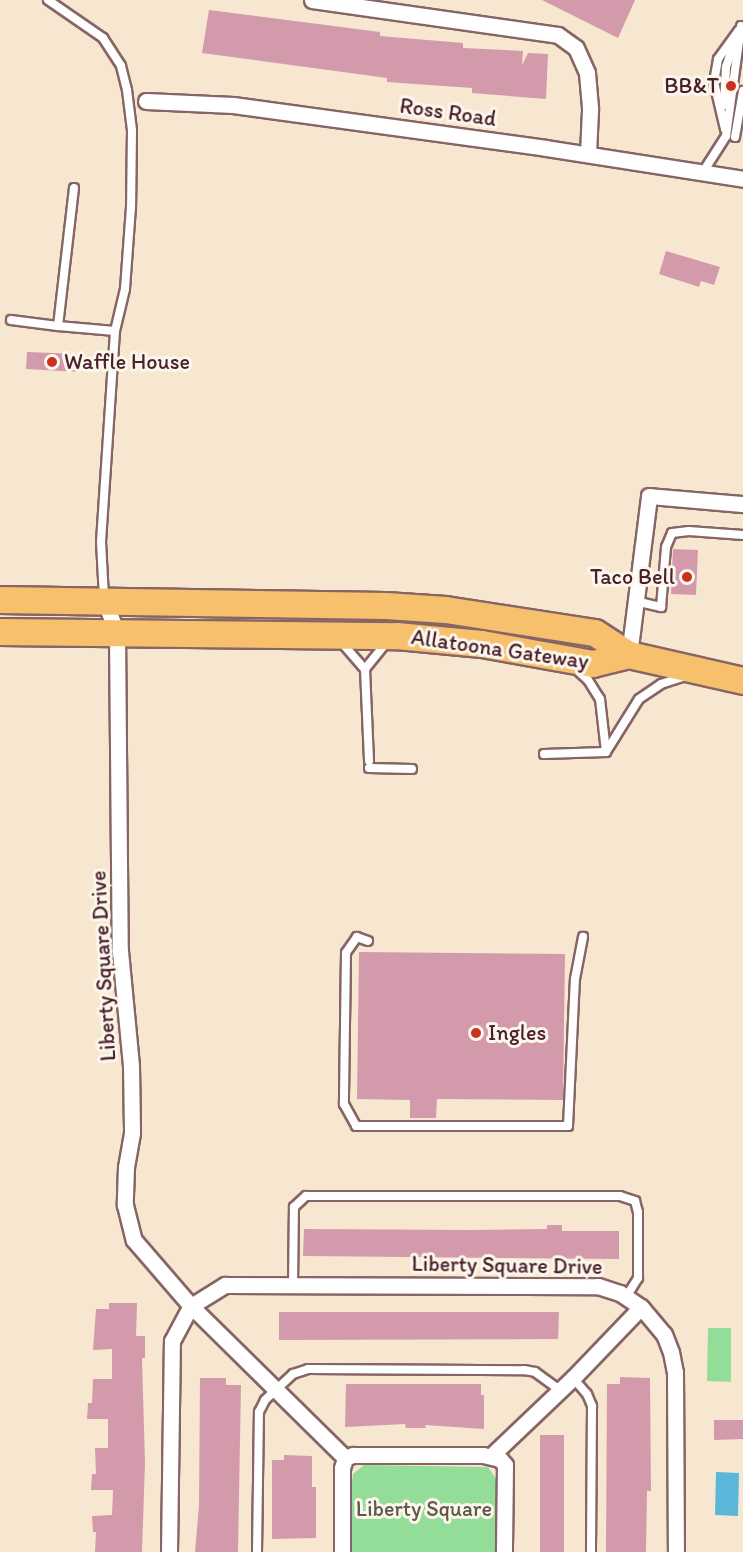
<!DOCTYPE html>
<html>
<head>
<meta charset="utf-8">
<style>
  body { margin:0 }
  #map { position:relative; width:743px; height:1552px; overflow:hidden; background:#f7e7d0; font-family:Itim,sans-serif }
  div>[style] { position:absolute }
  .green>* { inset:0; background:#93dd99 }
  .water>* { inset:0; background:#5bb7d9 }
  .building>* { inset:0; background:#d39aac }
  .roads { filter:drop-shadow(2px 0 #876565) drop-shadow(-2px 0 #876565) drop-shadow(0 2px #876565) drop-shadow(0 -2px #876565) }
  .lane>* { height:8px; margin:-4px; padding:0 4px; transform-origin:4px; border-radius:4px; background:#fff }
  .street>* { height:15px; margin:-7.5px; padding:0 7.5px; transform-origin:7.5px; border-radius:7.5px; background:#fff }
  .primary>* { height:26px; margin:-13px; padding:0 13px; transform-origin:13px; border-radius:13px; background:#f7c06c }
  .dots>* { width:16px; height:16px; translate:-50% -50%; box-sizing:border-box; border:3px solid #fbf7ec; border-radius:50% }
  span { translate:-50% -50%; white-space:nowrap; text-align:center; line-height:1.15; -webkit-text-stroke:6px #fbf7ec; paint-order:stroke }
  .poi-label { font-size:22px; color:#4a1f2b }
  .right { translate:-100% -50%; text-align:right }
  .left { translate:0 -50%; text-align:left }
  .street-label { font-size:22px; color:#4a1f2b }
  .park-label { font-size:22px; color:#60584c }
</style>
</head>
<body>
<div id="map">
  <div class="green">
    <i style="clip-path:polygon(708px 1328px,731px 1328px,731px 1382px,707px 1381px)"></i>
    <i style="clip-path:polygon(364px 1465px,488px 1467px,496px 1479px,496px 1552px,351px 1552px,352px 1481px,353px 1474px)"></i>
  </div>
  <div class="water">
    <i style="clip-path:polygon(716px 1472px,739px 1473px,738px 1516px,715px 1515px)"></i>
  </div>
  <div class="building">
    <i style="clip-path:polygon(542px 0,635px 0,618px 38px)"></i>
    <i style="clip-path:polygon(209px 10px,380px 32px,380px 36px,463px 43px,463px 48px,523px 51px,522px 65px,528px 53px,548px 54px,546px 99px,472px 93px,472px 88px,387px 82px,387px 78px,202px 53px)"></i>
    <i style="clip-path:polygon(666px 251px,720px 267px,714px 285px,701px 281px,699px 287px,659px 274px)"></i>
    <i style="clip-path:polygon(27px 352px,79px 354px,78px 372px,26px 369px)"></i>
    <i style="clip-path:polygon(673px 549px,698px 550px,696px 595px,671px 594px)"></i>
    <i style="clip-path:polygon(359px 952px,565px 954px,563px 1100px,437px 1099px,436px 1118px,410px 1118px,410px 1100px,357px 1099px)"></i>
    <i style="clip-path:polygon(547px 1225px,562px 1225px,562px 1231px,619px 1231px,619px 1259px,303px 1256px,304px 1229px,471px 1230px,547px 1229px)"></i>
    <i style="clip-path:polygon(109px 1303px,137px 1303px,136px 1336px,145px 1336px,145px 1358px,142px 1358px,145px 1463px,142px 1552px,95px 1552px,96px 1532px,93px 1532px,92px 1516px,112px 1515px,113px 1490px,91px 1490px,92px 1474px,96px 1474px,95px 1448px,108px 1448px,108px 1419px,87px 1419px,88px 1403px,92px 1403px,93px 1379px,112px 1379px,112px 1349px,93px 1350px,96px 1309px,109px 1309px)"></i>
    <i style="clip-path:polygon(279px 1312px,559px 1312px,558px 1339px,279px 1340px)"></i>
    <i style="clip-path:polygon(620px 1377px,650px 1378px,651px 1491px,647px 1491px,646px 1552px,606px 1552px,607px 1384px,620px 1384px)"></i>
    <i style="clip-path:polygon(200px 1378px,226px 1378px,226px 1385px,241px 1385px,238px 1552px,195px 1552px,199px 1506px)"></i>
    <i style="clip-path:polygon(346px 1384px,481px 1384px,481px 1395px,484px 1395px,484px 1429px,425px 1425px,426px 1428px,406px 1428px,405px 1424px,345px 1427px)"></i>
    <i style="clip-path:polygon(714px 1420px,743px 1420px,743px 1439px,714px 1440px)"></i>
    <i style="clip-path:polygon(540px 1435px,564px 1435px,564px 1552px,540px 1552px)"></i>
    <i style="clip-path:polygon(284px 1455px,312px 1456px,312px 1487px,316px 1487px,316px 1538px,272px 1539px,272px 1460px,284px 1460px)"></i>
  </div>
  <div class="roads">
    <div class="lane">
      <i style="left:48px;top:0;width:67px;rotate:34.6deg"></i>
      <i style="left:103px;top:38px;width:33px;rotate:57deg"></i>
      <i style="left:121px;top:66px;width:25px;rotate:76deg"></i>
      <i style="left:127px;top:90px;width:40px;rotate:82.9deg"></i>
      <i style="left:132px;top:130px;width:77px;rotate:90.7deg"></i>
      <i style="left:131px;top:207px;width:82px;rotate:94.2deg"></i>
      <i style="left:125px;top:289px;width:43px;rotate:103.4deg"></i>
      <i style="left:724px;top:105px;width:38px;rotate:-87deg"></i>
      <i style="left:726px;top:67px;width:28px;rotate:-71deg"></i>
      <i style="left:725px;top:129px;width:48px;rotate:-103.2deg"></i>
      <i style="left:714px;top:82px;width:23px;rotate:-80deg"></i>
      <i style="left:718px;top:59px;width:36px;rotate:-54deg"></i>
      <i style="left:735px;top:137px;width:47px;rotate:-80.1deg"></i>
      <i style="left:703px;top:172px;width:43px;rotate:-57.4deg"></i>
      <i style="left:726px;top:136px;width:111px;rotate:-82.2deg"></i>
      <i style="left:74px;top:188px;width:139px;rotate:96.6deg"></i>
      <i style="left:58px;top:326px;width:57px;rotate:5deg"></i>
      <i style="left:115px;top:331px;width:211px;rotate:93.8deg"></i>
      <i style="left:101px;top:542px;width:56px;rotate:86.9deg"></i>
      <i style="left:11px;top:320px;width:47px;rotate:7.3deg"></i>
      <i style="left:635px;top:601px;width:27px;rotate:13deg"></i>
      <i style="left:661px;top:607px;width:60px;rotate:-85.2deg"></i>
      <i style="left:666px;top:547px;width:15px;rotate:-67deg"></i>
      <i style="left:672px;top:533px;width:17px;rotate:-7deg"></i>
      <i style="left:689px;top:531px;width:54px;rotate:4.2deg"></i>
      <i style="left:342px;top:643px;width:35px;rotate:49deg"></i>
      <i style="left:365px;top:669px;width:33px;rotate:-51deg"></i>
      <i style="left:365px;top:669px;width:92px;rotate:87.5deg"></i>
      <i style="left:576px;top:669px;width:16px;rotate:43deg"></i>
      <i style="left:588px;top:680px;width:22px;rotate:58deg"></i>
      <i style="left:600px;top:699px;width:53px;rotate:83.5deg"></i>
      <i style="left:606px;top:752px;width:62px;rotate:-58.1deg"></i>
      <i style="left:639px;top:699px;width:27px;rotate:-34deg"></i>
      <i style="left:661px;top:684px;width:26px;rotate:-18deg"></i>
      <i style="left:544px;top:754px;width:62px;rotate:-1.8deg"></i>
      <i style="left:369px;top:768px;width:43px;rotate:1.3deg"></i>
      <i style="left:368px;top:941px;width:12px;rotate:-160deg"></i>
      <i style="left:357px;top:937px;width:19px;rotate:125deg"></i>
      <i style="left:346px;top:953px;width:151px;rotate:90.8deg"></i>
      <i style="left:344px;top:1104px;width:25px;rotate:61deg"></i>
      <i style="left:356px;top:1126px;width:212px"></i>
      <i style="left:568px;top:1126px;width:147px;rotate:-87.3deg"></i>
      <i style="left:575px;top:979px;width:43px;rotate:-79.2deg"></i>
      <i style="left:293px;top:1285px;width:78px;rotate:-89.3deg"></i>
      <i style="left:294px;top:1207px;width:16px;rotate:-43deg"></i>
      <i style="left:306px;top:1196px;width:314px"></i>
      <i style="left:620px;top:1196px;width:16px;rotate:18deg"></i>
      <i style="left:635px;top:1201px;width:11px;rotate:75deg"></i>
      <i style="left:638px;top:1212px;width:66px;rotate:90deg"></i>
      <i style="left:638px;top:1278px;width:22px;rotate:122deg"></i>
      <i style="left:573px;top:1378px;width:21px;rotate:49deg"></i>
      <i style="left:587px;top:1394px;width:13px;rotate:67deg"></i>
      <i style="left:592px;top:1406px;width:146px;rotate:90.4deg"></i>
      <i style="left:257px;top:1552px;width:140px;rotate:-89.2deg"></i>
      <i style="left:259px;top:1412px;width:13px;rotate:-63deg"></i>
      <i style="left:265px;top:1400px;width:38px;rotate:-43deg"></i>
      <i style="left:293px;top:1374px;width:16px;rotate:-18deg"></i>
      <i style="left:308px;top:1369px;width:216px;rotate:0.3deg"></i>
      <i style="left:524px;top:1370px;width:11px;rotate:10deg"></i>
      <i style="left:535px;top:1372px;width:31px;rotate:36deg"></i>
    </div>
    <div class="street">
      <i style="left:312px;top:0;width:248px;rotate:8.1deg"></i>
      <i style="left:558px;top:35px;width:22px;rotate:36deg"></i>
      <i style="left:576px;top:48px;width:27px;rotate:66deg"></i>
      <i style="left:587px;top:73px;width:37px;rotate:85deg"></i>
      <i style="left:590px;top:110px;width:44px;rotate:92.6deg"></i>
      <i style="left:146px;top:101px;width:87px;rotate:2.6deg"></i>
      <i style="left:233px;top:105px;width:316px;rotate:7.8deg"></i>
      <i style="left:546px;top:148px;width:199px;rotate:8.9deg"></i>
      <i style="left:105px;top:602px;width:33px;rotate:69deg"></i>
      <i style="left:117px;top:633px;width:318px;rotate:89.5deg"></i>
      <i style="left:120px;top:951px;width:116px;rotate:84.5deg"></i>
      <i style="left:131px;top:1066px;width:67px;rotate:89.1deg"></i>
      <i style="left:132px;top:1133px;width:35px;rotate:100deg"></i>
      <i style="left:126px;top:1167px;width:38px;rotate:92deg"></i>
      <i style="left:125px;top:1205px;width:36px;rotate:76deg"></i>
      <i style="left:134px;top:1240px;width:87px;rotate:49.2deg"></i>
      <i style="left:191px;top:1306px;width:216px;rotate:44.6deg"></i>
      <i style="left:629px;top:655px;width:160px;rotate:-82.8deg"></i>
      <i style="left:649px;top:496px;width:94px;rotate:4.9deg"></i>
      <i style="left:491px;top:1456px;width:113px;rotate:-43.6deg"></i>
      <i style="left:573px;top:1378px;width:98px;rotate:-46.2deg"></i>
      <i style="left:169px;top:1552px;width:211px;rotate:-89.2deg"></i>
      <i style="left:172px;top:1341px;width:40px;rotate:-62deg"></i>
      <i style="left:191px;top:1306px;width:40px;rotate:-32deg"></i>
      <i style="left:225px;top:1285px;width:373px;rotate:0.2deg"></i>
      <i style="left:598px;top:1286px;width:23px;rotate:18deg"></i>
      <i style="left:620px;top:1293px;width:25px;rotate:34deg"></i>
      <i style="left:641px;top:1307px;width:35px;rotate:50deg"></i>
      <i style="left:664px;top:1334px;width:19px;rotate:69deg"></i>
      <i style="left:671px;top:1352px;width:20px;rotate:79deg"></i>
      <i style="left:675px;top:1372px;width:180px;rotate:89.7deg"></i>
      <i style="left:342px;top:1552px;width:84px;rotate:-90deg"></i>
      <i style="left:342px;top:1468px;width:10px;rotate:-73deg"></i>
      <i style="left:345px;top:1458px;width:9px;rotate:-21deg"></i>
      <i style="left:353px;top:1455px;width:130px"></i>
      <i style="left:483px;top:1455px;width:17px;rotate:13deg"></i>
      <i style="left:500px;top:1459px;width:8px;rotate:50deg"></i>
      <i style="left:505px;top:1465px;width:87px;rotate:90.7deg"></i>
    </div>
    <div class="primary">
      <i style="left:0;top:600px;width:386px;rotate:0.9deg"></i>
      <i style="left:386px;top:606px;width:60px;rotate:3.8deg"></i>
      <i style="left:446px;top:610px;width:151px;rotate:8.8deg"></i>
      <i style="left:595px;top:633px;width:40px;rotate:32.9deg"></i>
      <i style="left:629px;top:655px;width:117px;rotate:12.8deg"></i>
      <i style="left:0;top:632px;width:397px;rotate:0.6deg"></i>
      <i style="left:397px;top:636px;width:85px;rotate:5.4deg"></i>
      <i style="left:482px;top:644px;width:113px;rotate:10.2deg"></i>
      <i style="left:593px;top:664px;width:37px;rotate:-14deg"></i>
    </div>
  </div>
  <div class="dots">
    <i style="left:731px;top:86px;background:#c8321e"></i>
    <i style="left:52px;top:362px;background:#c8321e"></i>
    <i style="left:687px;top:577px;background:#c8321e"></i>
    <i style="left:476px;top:1033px;background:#c8321e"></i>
  </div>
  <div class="poi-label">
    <span class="right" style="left:719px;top:86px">BB&amp;T</span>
    <span class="left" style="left:64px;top:362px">Waffle House</span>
    <span class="right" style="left:675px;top:577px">Taco Bell</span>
    <span class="left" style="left:488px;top:1033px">Ingles</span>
  </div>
  <div class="street-label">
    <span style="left:448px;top:112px;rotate:8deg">Ross Road</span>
    <span style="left:500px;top:649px;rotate:8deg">Allatoona Gateway</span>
    <span style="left:103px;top:966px;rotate:-93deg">Liberty Square Drive</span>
    <span style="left:507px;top:1265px;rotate:1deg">Liberty Square Drive</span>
  </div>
  <div class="park-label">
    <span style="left:424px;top:1509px">Liberty Square</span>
  </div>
</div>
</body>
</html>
